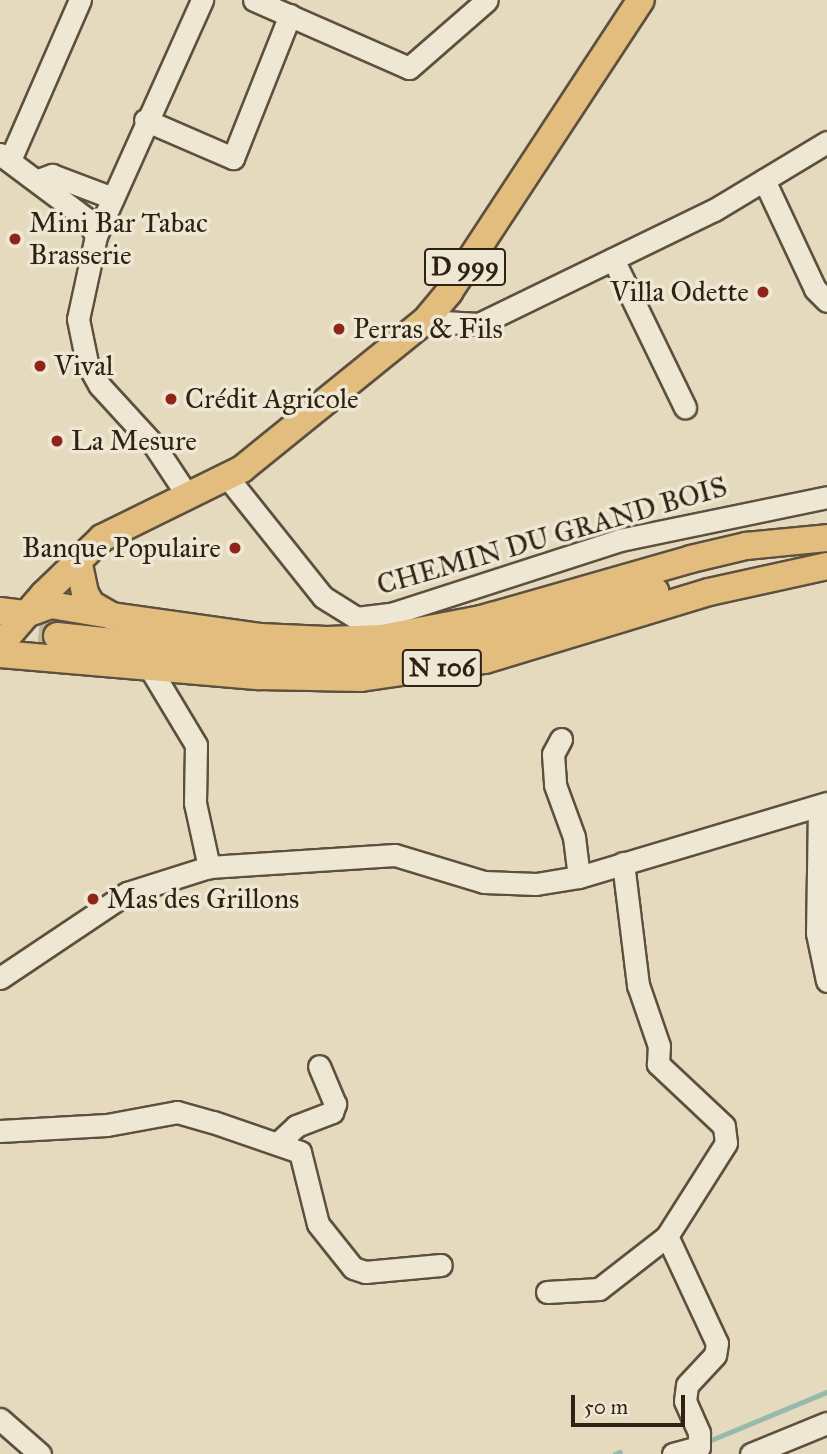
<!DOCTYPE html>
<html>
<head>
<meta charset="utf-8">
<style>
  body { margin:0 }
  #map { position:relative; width:827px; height:1454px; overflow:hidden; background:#e5dabd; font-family:"IM FELL Great Primer",serif }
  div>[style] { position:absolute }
  .stream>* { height:4.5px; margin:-2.25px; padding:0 2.25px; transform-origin:2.25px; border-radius:2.25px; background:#96bbad }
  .major-tunnel>* { height:26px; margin-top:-13px; transform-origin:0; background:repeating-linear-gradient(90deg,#c1b59b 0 26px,transparent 0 39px) }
  .roads { filter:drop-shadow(2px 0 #5d503e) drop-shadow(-2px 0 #5d503e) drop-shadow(0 2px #5d503e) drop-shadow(0 -2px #5d503e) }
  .minor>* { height:21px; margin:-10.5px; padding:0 10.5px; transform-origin:10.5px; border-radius:10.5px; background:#eee7d4 }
  .major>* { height:26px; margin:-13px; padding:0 13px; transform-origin:13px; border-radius:13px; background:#e2bd7e }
  .dots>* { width:19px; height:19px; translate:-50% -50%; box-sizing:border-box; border:4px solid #eee7d4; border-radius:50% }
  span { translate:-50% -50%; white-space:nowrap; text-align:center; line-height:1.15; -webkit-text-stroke:7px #eee7d4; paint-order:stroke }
  .shield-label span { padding:2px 5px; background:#eee7d4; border:2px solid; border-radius:5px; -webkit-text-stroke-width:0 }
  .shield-label { font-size:26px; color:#302213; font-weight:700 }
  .poi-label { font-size:28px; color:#302213 }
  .left { translate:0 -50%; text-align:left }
  .right { translate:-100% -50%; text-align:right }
  .street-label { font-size:28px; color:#302213 }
  .scale { position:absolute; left:571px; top:1395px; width:114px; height:32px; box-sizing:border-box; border:4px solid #302213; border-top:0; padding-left:9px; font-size:21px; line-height:24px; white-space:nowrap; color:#302213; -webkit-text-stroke:5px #eee7d4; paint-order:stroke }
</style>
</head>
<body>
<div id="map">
  <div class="stream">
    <i style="left:711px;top:1440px;width:126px;rotate:-22.5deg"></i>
    <i style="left:615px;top:1454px;width:5px;rotate:-22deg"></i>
  </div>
  <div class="major-tunnel">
    <i style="left:0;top:629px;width:57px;rotate:7deg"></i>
  </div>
  <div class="roads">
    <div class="minor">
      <i style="left:254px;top:0;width:169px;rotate:23.7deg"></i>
      <i style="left:409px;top:68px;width:103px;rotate:-41.1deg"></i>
      <i style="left:145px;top:120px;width:96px;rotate:23.4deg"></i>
      <i style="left:233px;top:158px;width:154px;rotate:-68.3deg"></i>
      <i style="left:0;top:154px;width:109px;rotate:36.8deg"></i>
      <i style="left:87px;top:219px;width:19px;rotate:62deg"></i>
      <i style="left:96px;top:236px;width:85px;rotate:102.2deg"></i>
      <i style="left:78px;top:319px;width:45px;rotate:78.4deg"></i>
      <i style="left:87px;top:363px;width:26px;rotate:61deg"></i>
      <i style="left:100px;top:386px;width:80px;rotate:47.5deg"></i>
      <i style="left:154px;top:445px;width:60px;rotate:56.6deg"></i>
      <i style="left:10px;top:160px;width:175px;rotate:-66.4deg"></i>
      <i style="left:38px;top:180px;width:15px;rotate:-20deg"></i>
      <i style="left:52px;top:175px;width:65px;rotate:20.7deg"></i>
      <i style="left:764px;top:180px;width:120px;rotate:64.9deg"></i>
      <i style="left:815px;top:289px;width:17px;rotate:45deg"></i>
      <i style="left:96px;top:236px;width:259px;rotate:-65.8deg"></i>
      <i style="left:613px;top:259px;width:165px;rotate:64.1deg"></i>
      <i style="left:425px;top:321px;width:54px;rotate:3.2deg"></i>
      <i style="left:479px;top:324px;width:261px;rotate:-25.9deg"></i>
      <i style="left:714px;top:210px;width:132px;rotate:-31deg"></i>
      <i style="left:228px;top:478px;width:152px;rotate:51.4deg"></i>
      <i style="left:323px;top:597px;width:39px;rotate:32deg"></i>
      <i style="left:356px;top:618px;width:38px;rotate:-7deg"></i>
      <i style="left:394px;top:613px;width:237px;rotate:-17.9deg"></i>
      <i style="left:620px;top:540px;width:211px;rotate:-11.7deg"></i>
      <i style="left:148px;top:665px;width:93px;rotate:59deg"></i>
      <i style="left:196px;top:745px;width:58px;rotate:91deg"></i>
      <i style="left:195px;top:803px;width:66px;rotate:77.7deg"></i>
      <i style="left:561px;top:739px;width:17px;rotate:118deg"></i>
      <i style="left:553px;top:754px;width:31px;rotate:86deg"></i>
      <i style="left:555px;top:785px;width:55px;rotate:69.9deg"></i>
      <i style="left:574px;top:837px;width:40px;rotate:82.9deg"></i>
      <i style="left:819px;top:808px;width:125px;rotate:90.9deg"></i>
      <i style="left:817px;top:933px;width:49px;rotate:78.2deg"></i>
      <i style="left:0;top:978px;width:153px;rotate:-33.8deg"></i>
      <i style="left:127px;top:893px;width:86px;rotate:-17.6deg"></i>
      <i style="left:209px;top:867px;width:186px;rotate:-3.7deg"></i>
      <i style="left:395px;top:855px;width:93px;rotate:16.9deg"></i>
      <i style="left:484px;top:882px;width:52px;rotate:2.2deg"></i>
      <i style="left:536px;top:884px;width:44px;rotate:-9.2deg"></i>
      <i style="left:579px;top:877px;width:259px;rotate:-16.6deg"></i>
      <i style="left:0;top:1131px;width:107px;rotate:-3.2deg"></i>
      <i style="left:107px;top:1125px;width:71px;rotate:-10.5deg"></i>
      <i style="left:177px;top:1112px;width:37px;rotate:16deg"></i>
      <i style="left:213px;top:1122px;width:92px;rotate:19deg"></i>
      <i style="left:300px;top:1152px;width:74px;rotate:76deg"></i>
      <i style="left:318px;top:1224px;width:56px;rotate:51.5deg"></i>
      <i style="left:353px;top:1268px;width:13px;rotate:18deg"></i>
      <i style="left:365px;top:1272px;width:76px;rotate:-5.3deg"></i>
      <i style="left:278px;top:1143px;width:25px;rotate:-43deg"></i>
      <i style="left:296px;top:1126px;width:39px;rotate:-21deg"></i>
      <i style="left:332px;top:1112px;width:9px;rotate:-69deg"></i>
      <i style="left:335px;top:1104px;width:41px;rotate:-112.8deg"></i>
      <i style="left:667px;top:1236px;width:118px;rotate:65deg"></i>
      <i style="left:717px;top:1343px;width:12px;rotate:99deg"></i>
      <i style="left:715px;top:1355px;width:41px;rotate:133deg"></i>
      <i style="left:687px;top:1385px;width:16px;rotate:97deg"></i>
      <i style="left:685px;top:1401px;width:35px;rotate:66deg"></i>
      <i style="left:699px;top:1433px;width:14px;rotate:90deg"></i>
      <i style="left:699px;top:1447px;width:27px;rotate:165deg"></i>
      <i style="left:547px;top:1292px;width:52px;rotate:-3.3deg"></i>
      <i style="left:599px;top:1289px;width:86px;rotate:-37.9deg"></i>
      <i style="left:667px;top:1236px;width:110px;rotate:-57.6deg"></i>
      <i style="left:726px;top:1143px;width:17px;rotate:-97deg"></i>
      <i style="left:724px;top:1126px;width:91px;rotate:-136.8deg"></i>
      <i style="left:658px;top:1064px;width:18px;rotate:-87deg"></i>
      <i style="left:659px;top:1046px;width:65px;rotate:-109deg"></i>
      <i style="left:638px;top:985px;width:123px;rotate:-97deg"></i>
      <i style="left:0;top:1419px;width:53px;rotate:41.2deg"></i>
      <i style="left:751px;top:1454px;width:82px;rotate:-22.2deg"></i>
    </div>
    <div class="major">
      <i style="left:78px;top:560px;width:34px;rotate:78deg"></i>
      <i style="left:85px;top:593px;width:13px;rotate:61deg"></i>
      <i style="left:91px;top:604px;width:24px;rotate:30deg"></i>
      <i style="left:112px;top:616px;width:149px;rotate:8.1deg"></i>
      <i style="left:260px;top:637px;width:67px;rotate:2.6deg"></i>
      <i style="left:327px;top:640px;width:55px;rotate:-2.1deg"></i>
      <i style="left:382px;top:638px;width:101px;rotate:-10.9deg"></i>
      <i style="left:481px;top:619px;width:218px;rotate:-15.9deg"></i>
      <i style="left:691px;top:559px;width:57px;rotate:-13.3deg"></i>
      <i style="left:746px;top:546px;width:81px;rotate:-5.6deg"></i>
      <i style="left:0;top:611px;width:26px;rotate:7deg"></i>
      <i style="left:26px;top:614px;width:27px;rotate:-20deg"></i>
      <i style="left:51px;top:605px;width:60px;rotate:9.6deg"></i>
      <i style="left:57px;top:636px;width:207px;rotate:6.1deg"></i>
      <i style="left:263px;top:658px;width:92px;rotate:0.6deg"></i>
      <i style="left:355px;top:659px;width:127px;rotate:-8.6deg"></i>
      <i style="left:481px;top:640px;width:181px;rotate:-15.7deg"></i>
      <i style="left:0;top:645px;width:67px;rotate:-49.2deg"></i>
      <i style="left:44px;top:594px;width:81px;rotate:-44deg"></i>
      <i style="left:102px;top:538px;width:156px;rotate:-26.2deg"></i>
      <i style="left:242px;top:469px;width:235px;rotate:-39deg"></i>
      <i style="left:425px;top:321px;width:38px;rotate:-50deg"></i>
      <i style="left:449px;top:292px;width:349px;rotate:-56.7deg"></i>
      <i style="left:0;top:654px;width:260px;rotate:4.9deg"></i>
      <i style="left:259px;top:676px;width:102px;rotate:1.1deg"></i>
      <i style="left:361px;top:678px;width:125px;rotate:-8.3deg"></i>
      <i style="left:485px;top:660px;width:234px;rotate:-16.9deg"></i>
      <i style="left:709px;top:592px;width:121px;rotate:-12.4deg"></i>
    </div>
  </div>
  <div class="dots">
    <i style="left:15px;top:239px;background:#8f2418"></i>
    <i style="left:763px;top:292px;background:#8f2418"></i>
    <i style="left:339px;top:329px;background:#8f2418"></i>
    <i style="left:40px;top:366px;background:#8f2418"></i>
    <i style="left:171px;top:399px;background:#8f2418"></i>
    <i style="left:57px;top:441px;background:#8f2418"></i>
    <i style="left:235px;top:548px;background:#8f2418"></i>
    <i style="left:93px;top:899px;background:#8f2418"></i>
  </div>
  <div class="shield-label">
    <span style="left:465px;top:267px">D 999</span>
    <span style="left:442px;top:668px">N 106</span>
  </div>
  <div class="poi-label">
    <span class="left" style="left:29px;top:239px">Mini Bar Tabac<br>Brasserie</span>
    <span class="right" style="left:749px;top:292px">Villa Odette</span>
    <span class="left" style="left:353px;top:329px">Perras &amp; Fils</span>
    <span class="left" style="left:54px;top:366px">Vival</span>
    <span class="left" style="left:185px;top:399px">Crédit Agricole</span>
    <span class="left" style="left:71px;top:441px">La Mesure</span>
    <span class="right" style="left:221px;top:548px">Banque Populaire</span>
    <span class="left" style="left:107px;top:899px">Mas des Grillons</span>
  </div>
  <div class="street-label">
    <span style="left:552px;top:536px;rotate:-16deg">CHEMIN DU GRAND BOIS</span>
  </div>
  <div class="scale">50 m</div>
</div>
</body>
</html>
